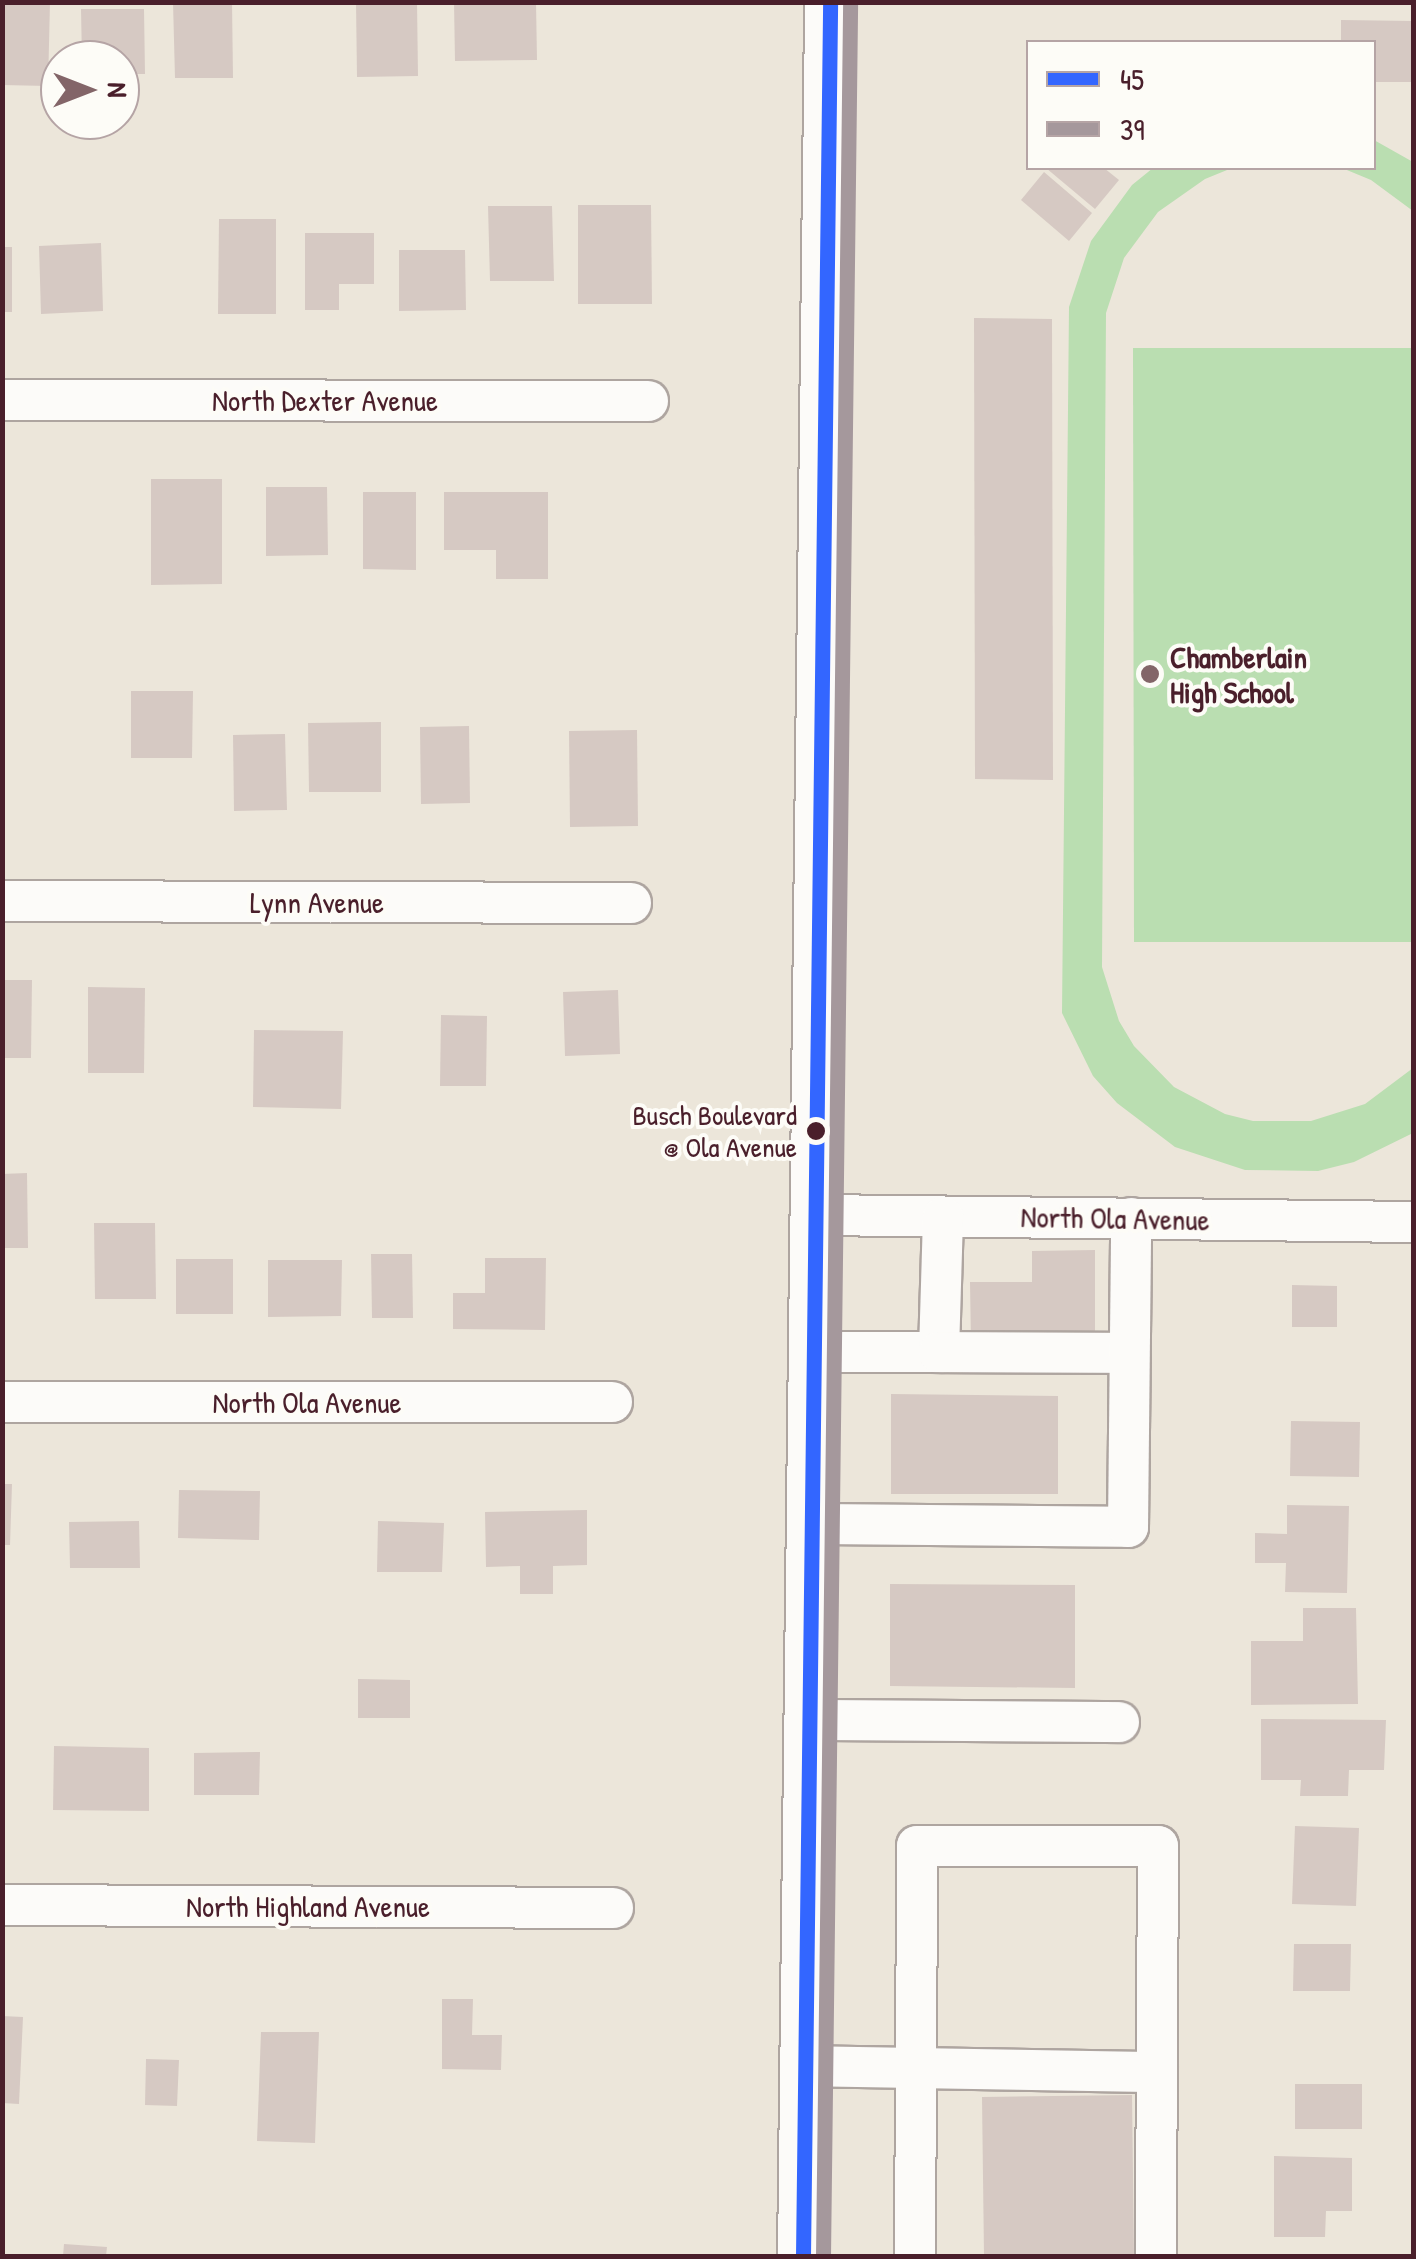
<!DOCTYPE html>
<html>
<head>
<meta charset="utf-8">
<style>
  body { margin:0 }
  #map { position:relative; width:1416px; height:2259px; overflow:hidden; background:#ece6da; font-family:"Patrick Hand",sans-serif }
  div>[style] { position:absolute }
  .green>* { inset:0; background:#badeb1 }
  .building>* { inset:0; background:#d6c9c3 }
  .roads { filter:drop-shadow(2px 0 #aea5a0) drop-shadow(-2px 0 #aea5a0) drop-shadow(0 2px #aea5a0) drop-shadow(0 -2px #aea5a0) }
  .minor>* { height:40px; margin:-20px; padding:0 20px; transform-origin:20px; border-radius:20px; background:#fcfbf9 }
  .major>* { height:50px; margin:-25px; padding:0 25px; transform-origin:25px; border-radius:25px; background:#fcfbf9 }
  .bus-1>* { height:15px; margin:-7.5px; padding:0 7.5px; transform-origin:7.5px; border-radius:7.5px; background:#36f }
  .bus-2>* { height:15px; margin:-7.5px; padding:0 7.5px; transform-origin:7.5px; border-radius:7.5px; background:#a5989c }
  .dots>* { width:28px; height:28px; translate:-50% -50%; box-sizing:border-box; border:5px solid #fdfcf7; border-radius:50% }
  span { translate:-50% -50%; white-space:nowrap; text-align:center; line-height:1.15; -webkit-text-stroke:8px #fdfcf7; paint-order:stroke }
  .bus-label { font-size:28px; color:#4a1f2b }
  .right { translate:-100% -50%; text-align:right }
  .street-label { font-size:30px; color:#4a1f2b }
  .poi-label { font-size:30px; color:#4a1f2b; font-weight:700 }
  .left { translate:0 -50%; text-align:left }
  .frame { position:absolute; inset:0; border:5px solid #4a1f2b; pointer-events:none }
  .legend { position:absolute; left:1026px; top:40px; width:350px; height:130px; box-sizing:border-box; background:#fdfcf7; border:2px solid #b5a4a5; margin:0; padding:12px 18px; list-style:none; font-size:30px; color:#4a1f2b }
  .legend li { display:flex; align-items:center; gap:20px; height:50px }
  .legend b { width:50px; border:2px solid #b5a4a5 }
  .north { position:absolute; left:40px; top:40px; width:100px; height:100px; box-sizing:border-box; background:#fdfcf7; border:2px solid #b5a4a5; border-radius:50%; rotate:90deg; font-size:28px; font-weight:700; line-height:40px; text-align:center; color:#4a1f2b }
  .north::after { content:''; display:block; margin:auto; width:35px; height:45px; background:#836568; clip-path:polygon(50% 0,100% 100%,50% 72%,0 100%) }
</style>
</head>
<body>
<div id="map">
  <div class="green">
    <i style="clip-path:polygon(1374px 140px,1413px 162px,1413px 211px,1371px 180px,1342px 168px,1374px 168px)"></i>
    <i style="clip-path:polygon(1153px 168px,1232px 168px,1205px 179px,1158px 212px,1124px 258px,1106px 313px,1102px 967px,1119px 1021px,1134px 1046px,1174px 1087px,1225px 1114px,1253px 1121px,1311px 1121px,1365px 1104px,1413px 1068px,1413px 1133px,1354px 1162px,1318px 1171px,1245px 1170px,1175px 1147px,1117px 1103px,1093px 1076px,1062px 1013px,1069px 307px,1091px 241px,1132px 185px)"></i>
    <i style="clip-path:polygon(1133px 348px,1413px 348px,1413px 942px,1134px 942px)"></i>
  </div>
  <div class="building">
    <i style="clip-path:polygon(2px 2px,50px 2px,48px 86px,2px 85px)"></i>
    <i style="clip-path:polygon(173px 2px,232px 2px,233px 78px,175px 78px)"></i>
    <i style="clip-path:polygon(356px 2px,417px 2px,418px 76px,357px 77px)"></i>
    <i style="clip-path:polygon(454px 2px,536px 2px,537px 60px,455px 61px)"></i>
    <i style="clip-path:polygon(81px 9px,144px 9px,145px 74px,120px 74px,120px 60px,82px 60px)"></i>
    <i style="clip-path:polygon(1341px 20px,1414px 21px,1414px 82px,1374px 82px,1374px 42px,1341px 42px)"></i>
    <i style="clip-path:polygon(1046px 168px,1104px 168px,1119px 180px,1095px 209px)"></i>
    <i style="clip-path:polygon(1044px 172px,1092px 213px,1069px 241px,1021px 200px)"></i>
    <i style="clip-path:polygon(578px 205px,651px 205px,652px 304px,578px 304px)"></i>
    <i style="clip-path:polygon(488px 206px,552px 206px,554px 281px,490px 281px)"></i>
    <i style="clip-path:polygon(219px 219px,276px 219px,276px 314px,218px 314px)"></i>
    <i style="clip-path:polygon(305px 233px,374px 233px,374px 284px,339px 284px,339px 310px,305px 310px)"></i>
    <i style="clip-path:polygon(101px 243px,103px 311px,41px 314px,39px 246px)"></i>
    <i style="clip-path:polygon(2px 247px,12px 247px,12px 312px,2px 312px)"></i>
    <i style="clip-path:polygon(399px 250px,465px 250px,466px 310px,399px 311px)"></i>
    <i style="clip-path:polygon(974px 318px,1052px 319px,1053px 780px,975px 779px)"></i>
    <i style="clip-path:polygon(151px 479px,222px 479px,222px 584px,151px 585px)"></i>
    <i style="clip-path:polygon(266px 487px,327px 487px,328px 555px,266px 556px)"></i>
    <i style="clip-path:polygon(363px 492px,416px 492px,416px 570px,363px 569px)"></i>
    <i style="clip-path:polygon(444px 492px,548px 492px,548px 579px,496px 579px,496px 550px,444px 550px)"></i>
    <i style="clip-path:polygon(131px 691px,193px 691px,192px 758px,131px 758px)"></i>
    <i style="clip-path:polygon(381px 722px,381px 792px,309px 792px,308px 723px)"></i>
    <i style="clip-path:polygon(469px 726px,470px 803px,421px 804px,420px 727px)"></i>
    <i style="clip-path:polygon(637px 730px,638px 826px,570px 827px,569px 731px)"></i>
    <i style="clip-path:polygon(285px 734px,287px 810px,234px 811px,233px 735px)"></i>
    <i style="clip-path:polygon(2px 980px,32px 980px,31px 1058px,2px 1058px)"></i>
    <i style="clip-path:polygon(88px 987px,145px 988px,144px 1073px,88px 1073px)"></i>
    <i style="clip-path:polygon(618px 990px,620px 1054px,565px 1056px,563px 992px)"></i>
    <i style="clip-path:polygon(441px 1015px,487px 1016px,486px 1086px,440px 1086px)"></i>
    <i style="clip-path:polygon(254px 1030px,343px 1031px,341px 1109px,253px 1107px)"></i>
    <i style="clip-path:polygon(27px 1173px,28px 1248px,2px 1248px,2px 1174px)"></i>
    <i style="clip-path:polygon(94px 1223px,155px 1223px,156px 1299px,95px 1299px)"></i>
    <i style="clip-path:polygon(1095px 1250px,1095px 1344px,971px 1344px,970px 1282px,1032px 1282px,1032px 1251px)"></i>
    <i style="clip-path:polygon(371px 1254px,412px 1254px,413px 1318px,372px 1318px)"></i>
    <i style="clip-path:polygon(485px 1258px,546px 1258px,545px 1330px,453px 1329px,453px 1293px,485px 1293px)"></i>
    <i style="clip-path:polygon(176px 1259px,233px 1259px,233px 1314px,176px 1314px)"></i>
    <i style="clip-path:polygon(268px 1260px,342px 1260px,341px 1316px,268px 1317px)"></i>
    <i style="clip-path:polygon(1292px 1285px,1337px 1286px,1337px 1327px,1292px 1327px)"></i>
    <i style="clip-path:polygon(891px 1394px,1058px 1396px,1058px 1494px,891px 1494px)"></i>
    <i style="clip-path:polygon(1291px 1421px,1360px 1422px,1359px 1477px,1290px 1476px)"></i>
    <i style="clip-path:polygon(2px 1484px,12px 1484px,10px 1545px,2px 1545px)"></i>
    <i style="clip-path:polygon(179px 1490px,260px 1491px,259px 1540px,178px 1538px)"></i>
    <i style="clip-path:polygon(1287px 1505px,1349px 1506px,1347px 1593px,1285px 1592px,1286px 1563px,1255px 1563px,1255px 1533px,1287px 1534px)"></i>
    <i style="clip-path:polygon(587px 1510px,587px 1565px,553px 1566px,553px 1594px,520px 1594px,520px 1566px,486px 1567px,485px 1512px)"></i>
    <i style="clip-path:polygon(139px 1521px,140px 1568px,70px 1568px,69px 1522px)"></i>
    <i style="clip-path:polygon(378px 1521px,444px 1523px,442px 1572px,377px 1572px)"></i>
    <i style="clip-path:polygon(890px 1584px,1075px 1585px,1075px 1688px,890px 1686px)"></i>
    <i style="clip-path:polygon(1303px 1608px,1356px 1608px,1358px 1704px,1251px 1705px,1251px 1641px,1303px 1641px)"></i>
    <i style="clip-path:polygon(358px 1679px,410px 1680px,410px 1718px,358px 1718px)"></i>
    <i style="clip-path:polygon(1261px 1719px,1386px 1720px,1384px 1770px,1349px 1770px,1348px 1796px,1300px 1796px,1301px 1780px,1261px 1780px)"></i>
    <i style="clip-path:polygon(54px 1746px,149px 1748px,149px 1811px,53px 1810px)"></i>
    <i style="clip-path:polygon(260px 1752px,259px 1795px,194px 1795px,194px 1753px)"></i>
    <i style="clip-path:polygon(1295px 1826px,1359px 1828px,1356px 1906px,1292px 1904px)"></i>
    <i style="clip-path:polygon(1294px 1944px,1351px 1944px,1350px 1991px,1293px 1991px)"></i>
    <i style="clip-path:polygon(442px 1999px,473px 1999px,472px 2035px,502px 2035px,501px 2070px,442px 2069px)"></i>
    <i style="clip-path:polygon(2px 2016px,23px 2017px,19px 2104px,2px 2103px)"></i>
    <i style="clip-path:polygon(261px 2032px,319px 2032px,315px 2143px,257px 2141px)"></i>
    <i style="clip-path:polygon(146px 2059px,179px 2060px,177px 2106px,145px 2105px)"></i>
    <i style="clip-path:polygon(1295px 2084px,1362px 2084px,1362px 2129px,1295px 2129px)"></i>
    <i style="clip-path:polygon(1132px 2095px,1134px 2256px,984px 2256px,982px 2097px)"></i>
    <i style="clip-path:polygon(1274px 2156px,1352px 2158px,1352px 2211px,1326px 2211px,1325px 2237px,1274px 2237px)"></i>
    <i style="clip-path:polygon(64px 2244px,107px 2247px,106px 2256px,63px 2256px)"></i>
  </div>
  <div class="roads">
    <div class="minor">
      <i style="left:2px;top:400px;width:646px;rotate:0.09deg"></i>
      <i style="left:2px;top:901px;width:629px;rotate:0.18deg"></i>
      <i style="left:816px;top:1215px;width:598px;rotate:0.67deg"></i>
      <i style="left:814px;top:1352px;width:125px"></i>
      <i style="left:939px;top:1352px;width:135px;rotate:-88.3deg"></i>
      <i style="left:939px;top:1352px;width:190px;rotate:0.3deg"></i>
      <i style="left:2px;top:1402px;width:610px"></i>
      <i style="left:812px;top:1524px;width:316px;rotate:0.5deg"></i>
      <i style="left:1128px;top:1527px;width:309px;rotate:-89.4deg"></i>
      <i style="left:809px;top:1720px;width:310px;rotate:0.4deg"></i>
      <i style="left:2px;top:1905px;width:611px;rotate:0.28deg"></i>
      <i style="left:805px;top:2066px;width:352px;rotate:1deg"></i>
      <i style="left:915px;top:2256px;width:410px;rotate:-89.7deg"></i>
      <i style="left:917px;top:1846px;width:241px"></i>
      <i style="left:1158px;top:1846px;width:410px;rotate:90.3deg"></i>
    </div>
    <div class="major">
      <i style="left:803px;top:2256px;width:2254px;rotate:-89.31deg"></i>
    </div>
  </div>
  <div class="bus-1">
    <i style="left:803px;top:2256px;width:2254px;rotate:-89.31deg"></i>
  </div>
  <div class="bus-2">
    <i style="left:823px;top:2256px;width:2254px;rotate:-89.31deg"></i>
  </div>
  <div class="dots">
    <i style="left:1150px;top:674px;background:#836568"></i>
    <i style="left:816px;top:1131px;background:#4a1f2b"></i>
  </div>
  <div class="bus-label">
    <span class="right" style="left:797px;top:1131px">Busch Boulevard<br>@ Ola Avenue</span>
  </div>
  <div class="street-label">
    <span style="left:325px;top:400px">North Dexter Avenue</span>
    <span style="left:317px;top:902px">Lynn Avenue</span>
    <span style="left:1115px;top:1218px;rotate:1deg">North Ola Avenue</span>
    <span style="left:307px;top:1402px">North Ola Avenue</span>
    <span style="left:308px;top:1906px">North Highland Avenue</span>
  </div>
  <div class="poi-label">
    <span class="left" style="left:1170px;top:674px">Chamberlain<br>High School</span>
  </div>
  <div class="frame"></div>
  <ul class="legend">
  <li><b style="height:12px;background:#36f"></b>45</li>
  <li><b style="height:12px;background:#a5989c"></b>39</li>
  </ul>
  <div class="north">N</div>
</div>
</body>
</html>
